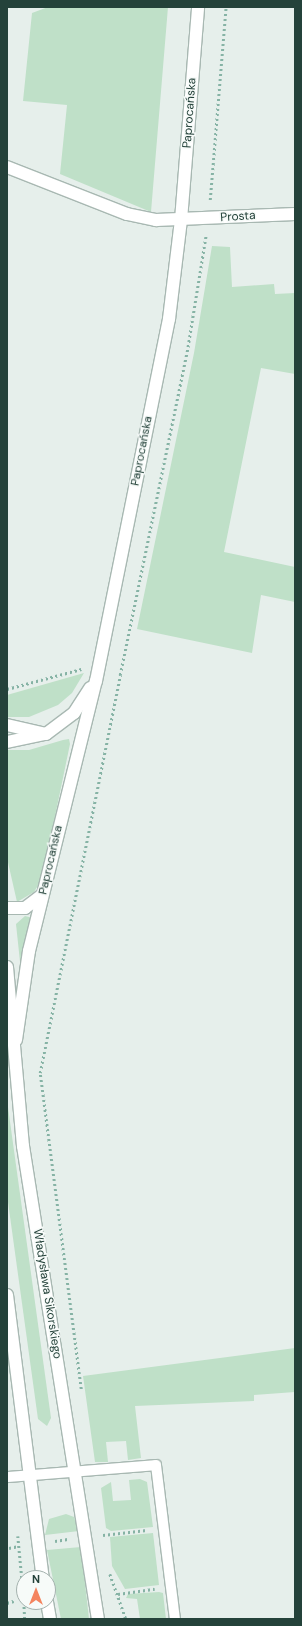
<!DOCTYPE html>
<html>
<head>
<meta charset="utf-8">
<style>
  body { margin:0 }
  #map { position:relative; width:302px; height:1626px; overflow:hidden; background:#e6efeb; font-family:"DM Sans",sans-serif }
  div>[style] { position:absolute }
  .green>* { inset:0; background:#bfe0c8 }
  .path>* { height:2.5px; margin-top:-1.25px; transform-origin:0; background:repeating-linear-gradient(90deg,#86b3a5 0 2px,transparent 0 5px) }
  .roads { filter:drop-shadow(1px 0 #a8b8b2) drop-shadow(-1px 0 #a8b8b2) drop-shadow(0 1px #a8b8b2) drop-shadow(0 -1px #a8b8b2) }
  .lane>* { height:10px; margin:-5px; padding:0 5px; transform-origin:5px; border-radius:5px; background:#fff }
  .street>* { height:12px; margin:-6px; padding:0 6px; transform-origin:6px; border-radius:6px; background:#fff }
  .secondary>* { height:12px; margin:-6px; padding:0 6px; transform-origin:6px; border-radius:6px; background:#fff }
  span { translate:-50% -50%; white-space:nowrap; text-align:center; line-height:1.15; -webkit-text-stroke:3px #f7fbf9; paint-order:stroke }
  .street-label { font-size:12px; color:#24423a }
  .frame { position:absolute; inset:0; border:8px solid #24423a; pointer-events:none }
  .north { position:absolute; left:16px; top:1570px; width:40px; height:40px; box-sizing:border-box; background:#f7fbf9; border:1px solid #a3b1ad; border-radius:50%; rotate:0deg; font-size:11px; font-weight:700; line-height:16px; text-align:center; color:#24423a }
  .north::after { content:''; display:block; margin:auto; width:14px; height:18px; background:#f4845f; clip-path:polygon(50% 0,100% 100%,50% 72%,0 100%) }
</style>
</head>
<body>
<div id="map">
  <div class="green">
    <i style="clip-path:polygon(48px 7px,168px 7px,151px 212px,60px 174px,67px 105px,23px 101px,32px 13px)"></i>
    <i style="clip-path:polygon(212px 246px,230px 247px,232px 287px,274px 284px,275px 294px,295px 293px,295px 374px,261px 368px,224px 552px,295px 567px,295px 602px,261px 595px,252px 653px,137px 629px,194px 353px)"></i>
    <i style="clip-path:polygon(84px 673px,72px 693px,58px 705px,29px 717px,7px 717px,7px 695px)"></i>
    <i style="clip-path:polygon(63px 740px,69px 739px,70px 744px,42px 879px,34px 892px,17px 902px,7px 858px,7px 750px,29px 750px)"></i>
    <i style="clip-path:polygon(25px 916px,33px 918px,21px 971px,16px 924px)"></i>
    <i style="clip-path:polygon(7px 1100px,51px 1418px,47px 1426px,38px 1419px,8px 1202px)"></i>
    <i style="clip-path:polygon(295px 1348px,295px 1392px,254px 1395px,254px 1401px,135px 1406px,141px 1458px,128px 1460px,126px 1441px,106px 1442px,108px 1462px,95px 1462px,83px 1376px)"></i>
    <i style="clip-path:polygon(140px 1479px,147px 1482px,153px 1527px,111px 1531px,106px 1528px,101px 1488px,111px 1482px,113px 1501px,131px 1500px,129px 1480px)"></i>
    <i style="clip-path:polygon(66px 1514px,74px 1517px,79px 1531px,45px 1535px,49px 1519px)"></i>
    <i style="clip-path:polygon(153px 1533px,159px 1585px,125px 1589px,112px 1566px,110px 1537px)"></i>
    <i style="clip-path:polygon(81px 1547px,89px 1619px,61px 1619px,47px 1550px)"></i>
    <i style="clip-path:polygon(159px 1592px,163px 1593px,166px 1619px,140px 1619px,137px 1599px,126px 1598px,128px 1594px)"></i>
  </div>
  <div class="path">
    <i style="left:210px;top:200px;width:194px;rotate:-85.3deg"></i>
    <i style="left:120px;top:675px;width:330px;rotate:-78.3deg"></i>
    <i style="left:187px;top:352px;width:119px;rotate:-80.8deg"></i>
    <i style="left:7px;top:689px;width:77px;rotate:-15.1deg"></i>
    <i style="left:81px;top:1389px;width:319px;rotate:-97.4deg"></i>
    <i style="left:40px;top:1073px;width:406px;rotate:-78.6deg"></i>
    <i style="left:103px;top:1535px;width:44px;rotate:-6.5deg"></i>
    <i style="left:18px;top:1536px;width:64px;rotate:84.6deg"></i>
    <i style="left:55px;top:1541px;width:13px;rotate:-9deg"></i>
    <i style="left:9px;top:1548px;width:10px;rotate:-11deg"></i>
    <i style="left:110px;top:1574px;width:48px;rotate:70.4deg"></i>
    <i style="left:118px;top:1594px;width:37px;rotate:-8deg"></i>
    <i style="left:24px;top:1602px;width:17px;rotate:87deg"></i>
    <i style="left:7px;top:1603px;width:7px;rotate:-16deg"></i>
  </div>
  <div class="roads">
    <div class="lane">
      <i style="left:7px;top:1477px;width:149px;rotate:-4.6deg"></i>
      <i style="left:156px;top:1465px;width:155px;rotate:83deg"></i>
    </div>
    <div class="street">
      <i style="left:7px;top:167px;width:129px;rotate:21.4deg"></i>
      <i style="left:127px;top:214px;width:30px;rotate:12deg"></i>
      <i style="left:156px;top:220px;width:139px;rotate:-2.5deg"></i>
      <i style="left:7px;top:725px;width:37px;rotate:13deg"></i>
      <i style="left:7px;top:742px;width:40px;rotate:-12deg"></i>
      <i style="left:46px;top:734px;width:35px;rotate:-37deg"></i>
      <i style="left:74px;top:713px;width:30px;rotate:-57deg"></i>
      <i style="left:7px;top:908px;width:18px"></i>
      <i style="left:25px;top:908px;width:21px;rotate:-37deg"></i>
      <i style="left:16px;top:1040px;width:90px;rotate:-81.7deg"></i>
      <i style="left:29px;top:951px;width:278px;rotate:-76.1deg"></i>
      <i style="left:96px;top:681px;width:369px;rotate:-78.6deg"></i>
      <i style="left:169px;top:319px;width:100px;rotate:-83.1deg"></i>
      <i style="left:181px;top:220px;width:214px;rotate:-85.4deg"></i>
    </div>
    <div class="secondary">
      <i style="left:7px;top:967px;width:180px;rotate:84.9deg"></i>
      <i style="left:23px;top:1146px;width:479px;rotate:81deg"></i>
      <i style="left:7px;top:1295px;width:285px;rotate:82.8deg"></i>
      <i style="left:47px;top:1602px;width:17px;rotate:80deg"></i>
    </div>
  </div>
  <div class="street-label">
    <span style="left:190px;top:113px;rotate:-86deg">Paprocańska</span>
    <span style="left:238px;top:217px;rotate:-4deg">Prosta</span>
    <span style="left:142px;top:451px;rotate:-79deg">Paprocańska</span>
    <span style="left:51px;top:860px;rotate:-77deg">Paprocańska</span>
    <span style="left:47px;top:1294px;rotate:81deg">Władysława Sikorskiego</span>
  </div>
  <div class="frame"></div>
  <div class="north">N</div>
</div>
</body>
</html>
